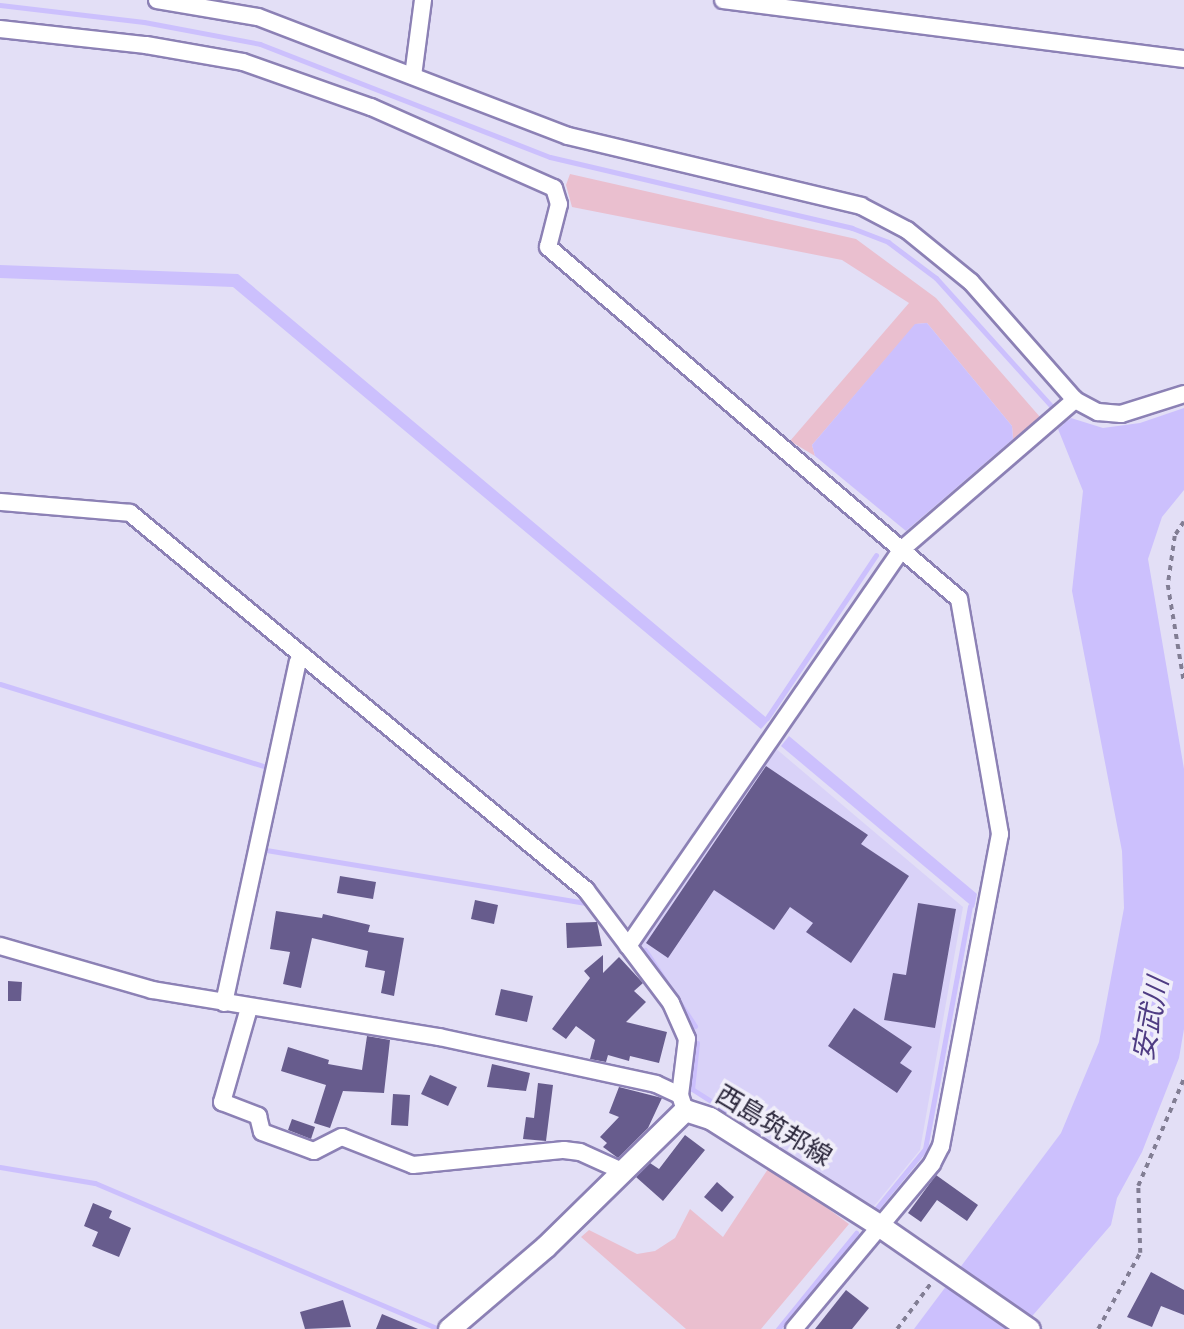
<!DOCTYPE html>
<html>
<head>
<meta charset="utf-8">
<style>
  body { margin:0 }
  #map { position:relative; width:1184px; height:1329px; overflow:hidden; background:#e3dff6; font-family:Signika,"Noto Sans JP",sans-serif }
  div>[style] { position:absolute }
  .built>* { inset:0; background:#d9d2f8 }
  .green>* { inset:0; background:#eabfcf }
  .water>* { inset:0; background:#ccc0fd }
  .stream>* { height:5px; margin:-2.5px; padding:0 2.5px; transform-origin:2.5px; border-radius:2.5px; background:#ccc0fd }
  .building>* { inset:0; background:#675c8d }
  .path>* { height:3.5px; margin-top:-1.75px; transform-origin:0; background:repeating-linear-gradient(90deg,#827e94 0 5px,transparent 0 10px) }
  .roads { filter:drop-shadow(2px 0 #8c81b5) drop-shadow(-2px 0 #8c81b5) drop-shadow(0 2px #8c81b5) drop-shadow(0 -2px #8c81b5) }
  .street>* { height:16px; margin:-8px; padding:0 8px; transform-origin:8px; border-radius:8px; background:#fff }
  .secondary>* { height:21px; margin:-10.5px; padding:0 10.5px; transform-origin:10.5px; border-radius:10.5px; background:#fff }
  span { translate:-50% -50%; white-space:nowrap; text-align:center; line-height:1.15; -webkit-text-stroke:7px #f0eef9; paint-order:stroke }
  .street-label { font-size:26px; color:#29253a }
  .water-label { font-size:28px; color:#4f3c83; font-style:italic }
</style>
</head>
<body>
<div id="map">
  <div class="built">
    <i style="clip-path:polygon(774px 747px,963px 907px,920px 1150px,870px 1211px,691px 1090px,695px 1038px,682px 1006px,639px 945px)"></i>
  </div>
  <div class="green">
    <i style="clip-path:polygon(570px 174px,856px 239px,936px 298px,1040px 417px,1013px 439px,1012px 426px,927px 323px,916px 324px,812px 445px,815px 456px,790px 441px,909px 303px,842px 260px,572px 207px,566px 185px)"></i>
    <i style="clip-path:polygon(770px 1166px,849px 1224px,761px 1329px,686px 1329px,581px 1237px,589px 1230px,637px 1254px,655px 1251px,675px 1238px,690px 1209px,723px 1237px)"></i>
  </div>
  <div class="water">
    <i style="clip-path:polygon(0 265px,238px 274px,769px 720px,761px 729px,233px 287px,0 278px)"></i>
    <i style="clip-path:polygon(927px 323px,1012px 426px,1013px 439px,906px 531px,815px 456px,812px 445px,915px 324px)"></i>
    <i style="clip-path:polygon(1184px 408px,1184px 490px,1162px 517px,1148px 559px,1184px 769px,1184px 1029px,1179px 1058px,1142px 1152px,1117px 1198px,1111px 1225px,1021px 1329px,914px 1329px,1061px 1133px,1099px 1042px,1124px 908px,1122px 851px,1072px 591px,1083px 491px,1058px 429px,1071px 418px,1103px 428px,1140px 423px)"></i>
    <i style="clip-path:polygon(789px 736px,977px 894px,974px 908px,781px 746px)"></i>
  </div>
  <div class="stream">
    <i style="left:0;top:5px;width:145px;rotate:6.7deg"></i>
    <i style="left:144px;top:22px;width:118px;rotate:10.7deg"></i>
    <i style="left:260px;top:44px;width:311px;rotate:21.3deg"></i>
    <i style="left:550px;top:157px;width:310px;rotate:13.2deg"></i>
    <i style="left:852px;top:228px;width:39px;rotate:21deg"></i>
    <i style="left:888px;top:242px;width:60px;rotate:36.9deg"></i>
    <i style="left:936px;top:278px;width:200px;rotate:48deg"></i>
    <i style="left:0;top:684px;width:279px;rotate:17.3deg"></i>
    <i style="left:266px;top:767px;width:82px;rotate:102deg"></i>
    <i style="left:767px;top:718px;width:196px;rotate:-56.2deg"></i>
    <i style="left:266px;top:850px;width:324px;rotate:9.4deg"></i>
    <i style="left:645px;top:950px;width:91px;rotate:56.7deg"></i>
    <i style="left:697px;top:1043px;width:46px;rotate:96.2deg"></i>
    <i style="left:692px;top:1089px;width:43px;rotate:32.6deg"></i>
    <i style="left:0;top:1167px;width:96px;rotate:9.6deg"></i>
    <i style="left:95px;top:1183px;width:369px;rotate:23deg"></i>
    <i style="left:876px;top:1209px;width:77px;rotate:-50.8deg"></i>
    <i style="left:925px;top:1149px;width:247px;rotate:-79.5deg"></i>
    <i style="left:778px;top:1329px;width:124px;rotate:-50.9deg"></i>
  </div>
  <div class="building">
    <i style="clip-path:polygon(766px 766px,868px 835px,861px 844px,909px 876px,851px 963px,806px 932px,813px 923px,790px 907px,774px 930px,714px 890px,668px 958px,646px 943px)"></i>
    <i style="clip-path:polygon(340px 876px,376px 882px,373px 899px,337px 893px)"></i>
    <i style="clip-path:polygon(475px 900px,498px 905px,494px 924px,471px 919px)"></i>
    <i style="clip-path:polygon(918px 903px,956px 909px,935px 1028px,884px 1020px,893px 973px,906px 975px)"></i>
    <i style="clip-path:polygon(276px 911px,322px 918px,323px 914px,370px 925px,368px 932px,404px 938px,394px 996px,381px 993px,385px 971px,365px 967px,368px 951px,312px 938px,301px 988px,283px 984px,290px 952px,270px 949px)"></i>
    <i style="clip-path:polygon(597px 922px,602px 946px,567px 948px,566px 923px)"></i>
    <i style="clip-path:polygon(603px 955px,603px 973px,619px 957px,643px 983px,634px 991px,646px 1002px,626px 1022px,667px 1032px,659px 1063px,630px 1056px,629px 1061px,608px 1055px,606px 1062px,590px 1059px,595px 1040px,576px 1026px,566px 1039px,552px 1029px,590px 978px,584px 971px)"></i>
    <i style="clip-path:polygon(8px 981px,22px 982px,21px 1001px,8px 1001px)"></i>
    <i style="clip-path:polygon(501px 989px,533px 996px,527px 1022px,495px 1015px)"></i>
    <i style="clip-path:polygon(854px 1008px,912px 1047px,900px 1063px,912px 1071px,897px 1093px,828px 1046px)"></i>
    <i style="clip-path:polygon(367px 1036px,390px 1040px,384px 1093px,343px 1091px,330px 1128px,314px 1123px,326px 1085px,281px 1071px,288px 1047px,329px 1060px,328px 1064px,362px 1070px)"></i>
    <i style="clip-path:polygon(492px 1064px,530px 1073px,526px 1091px,487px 1087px)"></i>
    <i style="clip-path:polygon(430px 1075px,457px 1087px,448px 1106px,421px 1094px)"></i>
    <i style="clip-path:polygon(538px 1083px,553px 1085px,546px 1141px,523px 1139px,526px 1117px,534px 1118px)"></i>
    <i style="clip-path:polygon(619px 1087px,662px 1098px,648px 1128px,618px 1158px,603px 1147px,607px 1143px,600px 1137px,619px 1117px,609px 1113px)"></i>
    <i style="clip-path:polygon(393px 1094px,410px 1095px,408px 1126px,391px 1125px)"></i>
    <i style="clip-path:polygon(292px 1119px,315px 1127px,311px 1139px,288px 1130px)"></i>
    <i style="clip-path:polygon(685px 1135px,705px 1150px,663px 1201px,636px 1177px,650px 1163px,659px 1169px)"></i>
    <i style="clip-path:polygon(936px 1175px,978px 1205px,967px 1221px,937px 1200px,921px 1222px,908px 1213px)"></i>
    <i style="clip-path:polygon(717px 1182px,734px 1197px,722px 1212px,704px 1197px)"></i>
    <i style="clip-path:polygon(93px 1203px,112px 1211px,109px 1218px,131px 1228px,119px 1257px,92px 1246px,98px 1232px,84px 1226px)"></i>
    <i style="clip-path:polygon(1151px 1272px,1184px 1290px,1184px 1315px,1161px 1306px,1152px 1327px,1127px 1317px)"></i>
    <i style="clip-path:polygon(846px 1290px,869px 1308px,852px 1329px,815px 1329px)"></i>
    <i style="clip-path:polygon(343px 1300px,351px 1327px,305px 1329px,300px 1312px)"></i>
    <i style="clip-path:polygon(382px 1314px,418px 1329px,376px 1329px)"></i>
  </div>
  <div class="path">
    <i style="left:1184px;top:522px;width:17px;rotate:123deg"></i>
    <i style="left:1175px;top:536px;width:49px;rotate:98.1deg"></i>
    <i style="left:1168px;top:585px;width:98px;rotate:80.6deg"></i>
    <i style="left:897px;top:1329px;width:57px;rotate:-53.5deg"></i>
    <i style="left:1098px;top:1329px;width:87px;rotate:-61.1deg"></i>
    <i style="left:1140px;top:1253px;width:67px;rotate:-91.7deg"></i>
    <i style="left:1138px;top:1186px;width:117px;rotate:-66.9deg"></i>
  </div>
  <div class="roads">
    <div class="street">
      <i style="left:157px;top:0;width:102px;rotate:9.6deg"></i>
      <i style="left:258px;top:17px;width:332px;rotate:21deg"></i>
      <i style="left:568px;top:136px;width:301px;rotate:13.4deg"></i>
      <i style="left:861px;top:206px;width:52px;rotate:27.6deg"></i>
      <i style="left:907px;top:230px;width:82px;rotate:39.1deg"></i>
      <i style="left:971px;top:282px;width:157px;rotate:48.6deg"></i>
      <i style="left:1075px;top:400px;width:26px;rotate:28deg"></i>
      <i style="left:1098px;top:412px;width:23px;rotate:5deg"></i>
      <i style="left:1121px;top:414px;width:66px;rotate:-17.6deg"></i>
      <i style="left:723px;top:0;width:465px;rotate:7.3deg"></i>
      <i style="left:0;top:29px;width:147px;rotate:6.3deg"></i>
      <i style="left:146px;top:45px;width:98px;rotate:9.9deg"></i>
      <i style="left:243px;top:62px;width:136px;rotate:19.4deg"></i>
      <i style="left:371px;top:107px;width:200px;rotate:23.9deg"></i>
      <i style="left:554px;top:188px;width:17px;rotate:73deg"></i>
      <i style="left:559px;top:204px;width:44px;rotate:104.3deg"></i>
      <i style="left:548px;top:247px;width:541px;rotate:40.58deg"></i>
      <i style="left:959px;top:599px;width:239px;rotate:80.1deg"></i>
      <i style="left:1000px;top:834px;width:318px;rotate:100.7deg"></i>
      <i style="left:941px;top:1146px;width:20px;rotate:117deg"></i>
      <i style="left:932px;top:1164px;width:215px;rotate:129.9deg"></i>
      <i style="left:413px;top:76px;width:77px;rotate:-82.5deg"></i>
      <i style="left:0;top:502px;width:130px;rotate:4.8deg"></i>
      <i style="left:130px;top:513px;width:592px;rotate:39.58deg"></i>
      <i style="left:586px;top:890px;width:141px;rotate:53deg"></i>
      <i style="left:671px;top:1003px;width:39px;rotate:66deg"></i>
      <i style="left:687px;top:1039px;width:56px;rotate:97.1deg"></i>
      <i style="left:680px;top:1095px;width:16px;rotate:72deg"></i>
      <i style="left:0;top:946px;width:158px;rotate:16.1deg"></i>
      <i style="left:152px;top:990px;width:291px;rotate:9.3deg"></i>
      <i style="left:439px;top:1037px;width:222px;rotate:12.2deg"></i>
      <i style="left:656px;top:1084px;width:26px;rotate:25deg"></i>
      <i style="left:628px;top:946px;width:481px;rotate:-55.4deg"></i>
      <i style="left:901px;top:550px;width:230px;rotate:-40.8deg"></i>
      <i style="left:224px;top:1003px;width:349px;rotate:-77.8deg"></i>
      <i style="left:298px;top:662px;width:8px;rotate:-50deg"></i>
      <i style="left:249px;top:1008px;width:98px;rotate:106deg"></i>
      <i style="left:222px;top:1102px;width:39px;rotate:21deg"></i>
      <i style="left:258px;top:1116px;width:16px;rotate:76deg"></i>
      <i style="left:262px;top:1132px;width:55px;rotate:20.1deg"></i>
      <i style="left:314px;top:1151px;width:31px;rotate:-27deg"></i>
      <i style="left:342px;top:1137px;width:76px;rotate:21.5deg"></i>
      <i style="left:413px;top:1165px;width:152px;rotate:-5.7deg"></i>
      <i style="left:564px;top:1150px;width:16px;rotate:7deg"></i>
      <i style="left:580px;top:1152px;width:46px;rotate:24.3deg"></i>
    </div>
    <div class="secondary">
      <i style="left:449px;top:1329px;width:126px;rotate:-40.5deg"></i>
      <i style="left:545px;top:1247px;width:196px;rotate:-44.4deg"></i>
      <i style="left:685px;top:1110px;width:26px;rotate:18deg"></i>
      <i style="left:710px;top:1118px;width:201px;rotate:32.4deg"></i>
      <i style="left:880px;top:1226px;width:181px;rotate:34.7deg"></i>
    </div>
  </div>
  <div class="street-label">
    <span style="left:773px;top:1127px;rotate:31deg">西島筑邦線</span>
  </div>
  <div class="water-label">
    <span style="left:1151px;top:1019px;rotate:-79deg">安武川</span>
  </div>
</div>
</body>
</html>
